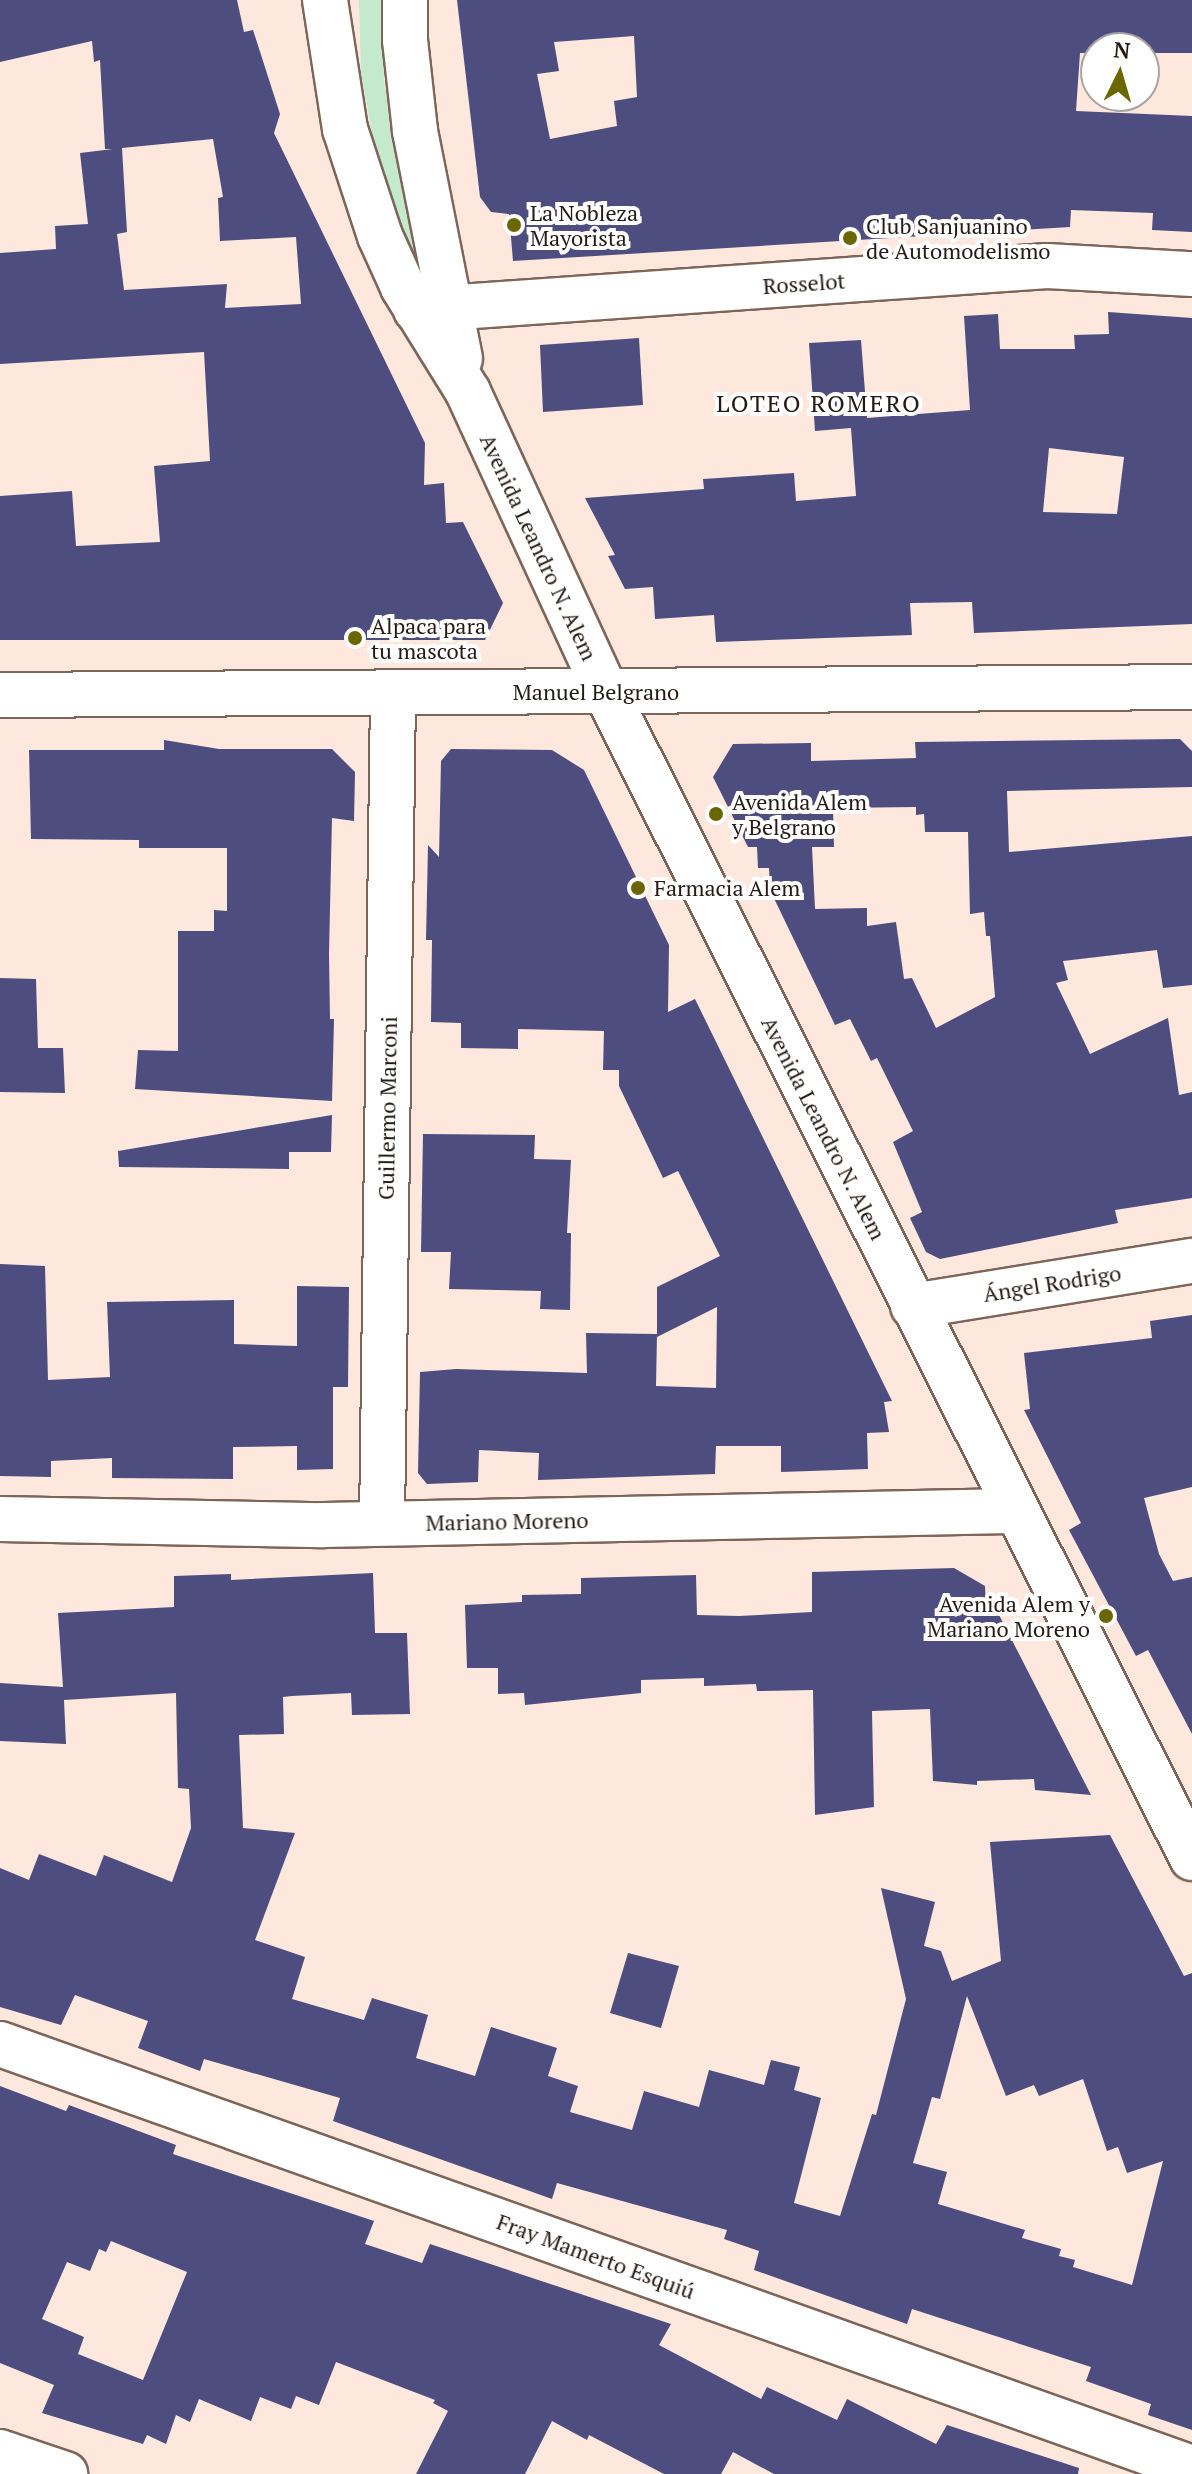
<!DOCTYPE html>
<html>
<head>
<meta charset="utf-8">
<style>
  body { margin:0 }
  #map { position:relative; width:1192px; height:2474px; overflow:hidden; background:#fee7dc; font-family:"PT Serif",serif }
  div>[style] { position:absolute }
  .green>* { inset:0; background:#c5e9cc }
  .building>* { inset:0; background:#4d4d7f }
  .roads { filter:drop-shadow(2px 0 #7e6559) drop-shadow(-2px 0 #7e6559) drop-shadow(0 2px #7e6559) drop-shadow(0 -2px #7e6559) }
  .street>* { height:44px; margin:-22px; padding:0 22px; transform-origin:22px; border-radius:22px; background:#fff }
  .secondary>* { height:44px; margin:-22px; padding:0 22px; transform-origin:22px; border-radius:22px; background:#fff }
  .dots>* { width:22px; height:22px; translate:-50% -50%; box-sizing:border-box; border:4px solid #fff; border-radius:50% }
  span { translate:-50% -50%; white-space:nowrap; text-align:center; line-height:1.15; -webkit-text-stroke:8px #fff; paint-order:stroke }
  .poi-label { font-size:22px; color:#251b16 }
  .left { translate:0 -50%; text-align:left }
  .right { translate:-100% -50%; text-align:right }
  .street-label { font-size:22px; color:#251b16 }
  .neighbourhood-label { font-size:24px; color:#251b16; letter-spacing:2px }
  .north { position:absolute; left:1080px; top:32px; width:80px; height:80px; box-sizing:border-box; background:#fff; border:2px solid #a8a4a2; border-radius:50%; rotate:5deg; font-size:22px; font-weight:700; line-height:32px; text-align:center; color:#251b16 }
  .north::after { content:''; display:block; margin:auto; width:28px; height:36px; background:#6b6700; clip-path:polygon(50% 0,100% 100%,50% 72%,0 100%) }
</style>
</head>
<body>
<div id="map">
  <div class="green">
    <i style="clip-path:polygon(359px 0,382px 0,384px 82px,420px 262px,416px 267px,379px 165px,372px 133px,361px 72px)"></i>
  </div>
  <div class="building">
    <i style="clip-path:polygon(evenodd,0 0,237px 0,244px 32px,253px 30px,280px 114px,274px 133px,425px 443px,424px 485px,444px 483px,446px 523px,463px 522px,503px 603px,485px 640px,0 640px,0 496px,72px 491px,76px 546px,160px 542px,154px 466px,210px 461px,204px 352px,0 364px,0 253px,56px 249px,55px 226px,88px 224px,80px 153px,113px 149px,105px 149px,100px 60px,94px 62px,92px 41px,0 62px,0 0,213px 139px,223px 197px,218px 198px,220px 241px,296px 237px,301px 304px,225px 308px,227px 284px,124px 290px,117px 234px,127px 232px,122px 148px,213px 139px)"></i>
    <i style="clip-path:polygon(evenodd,457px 0,1192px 0,1192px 53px,1144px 53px,1144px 48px,1096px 48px,1096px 53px,1080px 53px,1076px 111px,1192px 116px,1192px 232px,1152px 230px,1153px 213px,1071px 210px,1070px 227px,513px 261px,509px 214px,491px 212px,480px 197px,457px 0,634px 36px,637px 97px,614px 101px,617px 126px,550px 139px,537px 74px,559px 71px,554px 42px,634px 36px)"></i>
    <i style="clip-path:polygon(evenodd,1108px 312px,1192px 318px,1192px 624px,974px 633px,972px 602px,910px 603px,912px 635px,716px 642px,714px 615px,655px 619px,653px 587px,625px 589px,608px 556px,615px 555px,585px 498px,704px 489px,703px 479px,794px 473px,796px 501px,856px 496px,851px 428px,815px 431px,809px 343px,861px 340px,867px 418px,970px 410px,964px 316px,998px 314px,1000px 349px,1075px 349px,1074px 335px,1109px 334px,1108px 312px,1049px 448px,1124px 457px,1117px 514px,1043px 512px,1049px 448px)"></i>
    <i style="clip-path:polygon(639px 338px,643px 405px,543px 412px,540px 345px)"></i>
    <i style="clip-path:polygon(evenodd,1180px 739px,1192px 751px,1192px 787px,1007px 791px,1009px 852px,1192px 836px,1192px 985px,1163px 988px,1157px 950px,1063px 961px,1068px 980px,1056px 983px,1090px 1054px,1168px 1018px,1179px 1095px,1192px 1092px,1192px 1198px,1115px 1210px,1118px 1223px,940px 1259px,926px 1252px,910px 1218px,922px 1212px,893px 1142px,913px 1131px,877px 1058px,871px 1061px,850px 1019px,835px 1025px,770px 890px,769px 868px,758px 868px,757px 847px,748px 847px,713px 777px,733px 744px,811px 743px,811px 761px,916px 758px,915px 742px,1180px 739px,916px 807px,916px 815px,924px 814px,925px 832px,968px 832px,970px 914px,984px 912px,986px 936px,990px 936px,995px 997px,936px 1028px,912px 978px,904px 979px,896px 922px,867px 926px,867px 908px,815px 909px,812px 847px,834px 847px,833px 808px,916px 807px)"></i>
    <i style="clip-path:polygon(164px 740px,219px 749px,332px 749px,355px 772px,354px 821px,332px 818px,329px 954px,330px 1019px,334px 1019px,332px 1101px,135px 1089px,138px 1050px,178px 1051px,178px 931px,214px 931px,214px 910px,227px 911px,227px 848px,139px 848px,139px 840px,31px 839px,29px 750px,164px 750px)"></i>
    <i style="clip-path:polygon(451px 749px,552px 750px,584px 770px,669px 945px,668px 1012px,695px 999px,892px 1401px,884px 1402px,889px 1432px,867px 1433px,868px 1469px,781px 1472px,781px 1446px,716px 1446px,715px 1474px,538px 1480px,539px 1453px,479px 1450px,478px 1482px,427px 1484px,418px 1473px,420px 1372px,456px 1369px,587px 1373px,586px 1333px,657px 1334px,656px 1386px,716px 1388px,717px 1307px,657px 1337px,657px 1287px,720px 1256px,678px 1171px,663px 1178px,619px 1086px,619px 1070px,603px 1070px,604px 1031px,518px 1029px,518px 1049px,461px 1048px,461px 1023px,431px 1022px,432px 940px,426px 940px,428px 845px,439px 857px,441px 761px)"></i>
    <i style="clip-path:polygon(0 978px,36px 979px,38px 1048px,63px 1048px,65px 1093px,0 1092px)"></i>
    <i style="clip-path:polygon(332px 1115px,331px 1152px,289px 1152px,289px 1169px,119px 1167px,118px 1151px)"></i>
    <i style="clip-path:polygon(423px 1134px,535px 1135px,534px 1159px,571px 1160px,567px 1233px,571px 1233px,570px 1310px,540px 1309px,541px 1291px,449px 1289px,451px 1252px,421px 1252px)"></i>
    <i style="clip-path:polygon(0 1264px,45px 1266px,48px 1380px,110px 1377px,107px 1302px,234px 1300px,234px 1344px,297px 1346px,297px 1286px,349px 1287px,348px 1387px,333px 1387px,333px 1469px,297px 1470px,297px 1446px,233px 1447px,233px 1479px,112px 1478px,112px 1458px,51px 1461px,51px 1477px,0 1476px)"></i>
    <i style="clip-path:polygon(1192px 1315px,1192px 1487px,1144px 1498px,1159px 1554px,1173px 1581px,1192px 1577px,1192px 1734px,1148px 1650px,1136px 1656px,1069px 1530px,1081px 1523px,1024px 1410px,1030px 1409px,1024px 1353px,1152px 1338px,1150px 1321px)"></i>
    <i style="clip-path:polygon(954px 1568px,985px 1586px,986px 1607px,994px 1605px,1091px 1795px,1035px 1790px,1034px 1779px,977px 1781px,977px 1785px,933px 1781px,930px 1709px,872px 1711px,874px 1807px,815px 1815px,813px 1690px,757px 1691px,756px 1684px,704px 1686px,704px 1678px,641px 1680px,641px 1693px,525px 1705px,524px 1693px,498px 1694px,498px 1668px,467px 1668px,465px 1605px,522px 1602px,522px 1595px,581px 1594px,581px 1578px,696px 1575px,697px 1615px,739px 1616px,812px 1612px,812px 1572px)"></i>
    <i style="clip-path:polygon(evenodd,373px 1573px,375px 1633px,407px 1633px,410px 1714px,352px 1715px,351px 1693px,292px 1696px,283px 1697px,284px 1734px,239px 1735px,243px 1828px,295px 1833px,255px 1940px,305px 1957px,292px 1999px,364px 2020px,372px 1998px,428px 2015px,416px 2058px,475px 2076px,491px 2027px,557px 2048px,548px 2076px,578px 2086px,570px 2112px,632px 2130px,644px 2091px,699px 2107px,709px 2070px,764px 2085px,771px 2060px,800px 2067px,794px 2090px,821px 2098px,794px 2203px,840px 2216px,872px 2114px,876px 2115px,906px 1999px,881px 1888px,935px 1902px,924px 1946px,941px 1951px,952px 1981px,1001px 1961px,990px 1842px,1110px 1835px,1184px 1976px,1192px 1973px,1192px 2430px,1148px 2415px,1151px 2404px,1086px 2381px,1091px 2367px,912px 2309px,907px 2324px,754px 2270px,759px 2251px,724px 2239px,727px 2230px,557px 2183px,552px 2199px,333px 2121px,340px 2098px,204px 2059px,200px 2071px,138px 2048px,148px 2021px,75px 1995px,61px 2025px,0 2007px,0 1868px,29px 1880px,39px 1854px,96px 1876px,104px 1855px,172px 1882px,191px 1828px,189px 1789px,178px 1788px,176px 1693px,64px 1700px,66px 1744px,0 1741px,0 1683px,63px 1687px,58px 1613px,174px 1607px,174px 1576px,231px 1574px,231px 1580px,373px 1573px,967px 1996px,1006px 2096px,1034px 2085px,1039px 2096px,1083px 2079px,1107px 2151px,1118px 2147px,1127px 2173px,1163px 2161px,1132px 2285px,1073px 2267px,1075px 2260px,1059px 2256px,1061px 2249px,1022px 2238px,1025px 2230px,938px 2204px,947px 2172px,913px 2163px,932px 2097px,940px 2099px,967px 1996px)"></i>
    <i style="clip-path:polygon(628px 1953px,679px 1966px,661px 2028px,610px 2013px)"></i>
    <i style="clip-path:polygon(evenodd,0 2086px,66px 2111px,69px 2105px,176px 2145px,173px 2154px,374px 2221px,365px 2244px,422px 2263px,430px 2244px,671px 2324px,659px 2345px,761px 2399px,767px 2387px,837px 2420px,847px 2399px,936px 2444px,947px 2425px,1079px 2468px,1078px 2474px,774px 2474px,733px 2452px,721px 2474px,664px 2474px,589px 2435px,587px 2440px,552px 2421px,525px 2474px,416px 2474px,448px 2411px,433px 2403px,435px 2400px,336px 2362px,319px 2405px,296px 2396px,291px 2409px,260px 2397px,251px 2421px,199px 2399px,190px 2422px,176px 2415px,166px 2444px,147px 2435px,143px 2444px,42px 2413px,54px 2385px,0 2363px,0 2086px,111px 2241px,187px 2272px,143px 2380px,78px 2354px,84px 2337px,42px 2319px,67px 2262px,90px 2271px,99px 2249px,106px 2252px,111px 2241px)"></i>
  </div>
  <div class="roads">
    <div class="street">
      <i style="left:416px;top:310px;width:633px;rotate:-3.99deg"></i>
      <i style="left:1047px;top:266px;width:145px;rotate:3.2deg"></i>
      <i style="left:0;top:695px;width:1192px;rotate:-0.38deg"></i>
      <i style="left:913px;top:1306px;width:283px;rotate:-9.2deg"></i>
      <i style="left:0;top:1519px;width:323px;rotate:1.1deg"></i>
      <i style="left:323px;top:1525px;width:692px;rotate:-1.16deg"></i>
      <i style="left:382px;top:1523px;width:830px;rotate:-89.24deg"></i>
      <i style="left:0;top:2044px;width:1265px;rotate:19.58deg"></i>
      <i style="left:0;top:2452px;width:69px;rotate:18.7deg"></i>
    </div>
    <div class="secondary">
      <i style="left:325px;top:0;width:131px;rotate:81.2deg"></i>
      <i style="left:345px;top:129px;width:113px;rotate:71.9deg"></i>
      <i style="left:380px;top:236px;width:56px;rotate:65.7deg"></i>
      <i style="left:403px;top:287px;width:123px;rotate:58.2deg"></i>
      <i style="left:468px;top:392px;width:330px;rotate:65.3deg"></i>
      <i style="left:606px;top:692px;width:1305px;rotate:63.32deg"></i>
      <i style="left:405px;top:0;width:40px;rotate:90deg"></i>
      <i style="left:405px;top:40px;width:92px;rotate:83.7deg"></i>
      <i style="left:415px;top:131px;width:232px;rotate:78.8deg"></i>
    </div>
  </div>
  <div class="dots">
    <i style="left:514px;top:225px;background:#6b6700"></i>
    <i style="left:850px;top:238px;background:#6b6700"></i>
    <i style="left:355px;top:638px;background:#6b6700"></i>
    <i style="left:716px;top:814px;background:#6b6700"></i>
    <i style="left:638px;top:888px;background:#6b6700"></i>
    <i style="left:1106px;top:1616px;background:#6b6700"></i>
  </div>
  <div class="poi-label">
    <span class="left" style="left:530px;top:225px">La Nobleza<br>Mayorista</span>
    <span class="left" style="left:866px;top:238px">Club Sanjuanino<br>de Automodelismo</span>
    <span class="left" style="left:371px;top:638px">Alpaca para<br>tu mascota</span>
    <span class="left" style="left:732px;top:814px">Avenida Alem<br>y Belgrano</span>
    <span class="left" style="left:654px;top:888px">Farmacia Alem</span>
    <span class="right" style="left:1090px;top:1616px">Avenida Alem y<br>Mariano Moreno</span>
  </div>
  <div class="street-label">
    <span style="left:804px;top:283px;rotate:-4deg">Rosselot</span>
    <span style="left:539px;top:547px;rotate:65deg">Avenida Leandro N. Alem</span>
    <span style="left:596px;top:692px">Manuel Belgrano</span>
    <span style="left:387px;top:1108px;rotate:-89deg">Guillermo Marconi</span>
    <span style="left:824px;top:1128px;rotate:63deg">Avenida Leandro N. Alem</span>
    <span style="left:1052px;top:1283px;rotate:-9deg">Ángel Rodrigo</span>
    <span style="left:507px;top:1521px;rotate:-1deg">Mariano Moreno</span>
    <span style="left:596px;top:2256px;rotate:20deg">Fray Mamerto Esquiú</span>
  </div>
  <div class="neighbourhood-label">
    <span style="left:819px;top:404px">LOTEO ROMERO</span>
  </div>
  <div class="north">N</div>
</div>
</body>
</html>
